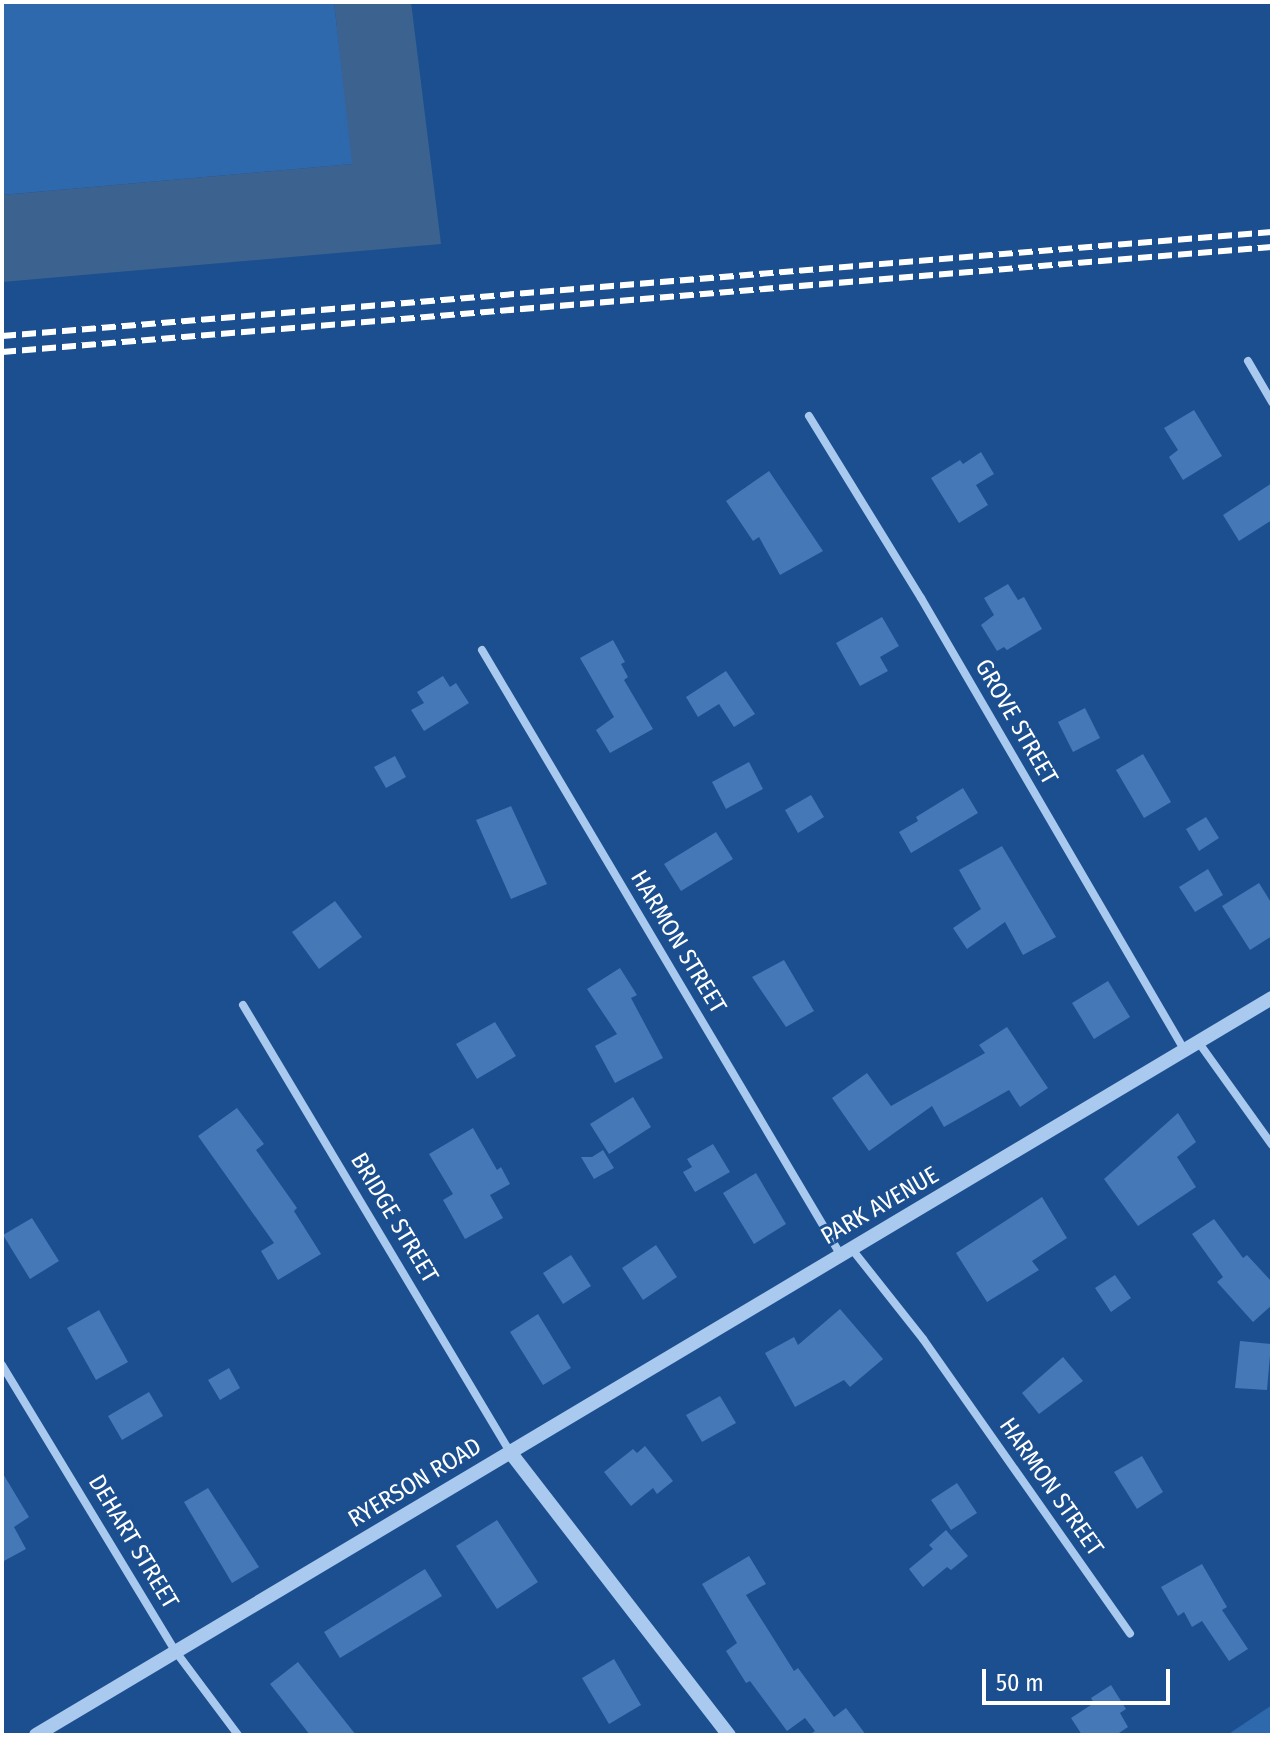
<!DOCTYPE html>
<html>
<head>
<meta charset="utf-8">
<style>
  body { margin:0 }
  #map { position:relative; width:1274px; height:1737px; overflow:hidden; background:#1b4f8f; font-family:"Fira Sans Condensed",sans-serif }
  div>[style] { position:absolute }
  .green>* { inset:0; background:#2e69ad }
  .water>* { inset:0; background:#3c6290 }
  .building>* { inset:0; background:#4478b7 }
  .minor>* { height:8px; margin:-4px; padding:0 4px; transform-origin:4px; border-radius:4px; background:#a9c9ee }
  .tertiary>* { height:14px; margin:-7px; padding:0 7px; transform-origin:7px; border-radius:7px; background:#a9c9ee }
  .rail>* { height:6px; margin-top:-3px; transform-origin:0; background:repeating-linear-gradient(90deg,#fff 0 14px,transparent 0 20px) }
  span { translate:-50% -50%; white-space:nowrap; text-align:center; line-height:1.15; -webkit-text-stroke:6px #1b4f8f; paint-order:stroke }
  .street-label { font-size:24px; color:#fff }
  .frame { position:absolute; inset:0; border:4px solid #fff; pointer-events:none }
  .scale { position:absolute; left:982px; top:1669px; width:188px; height:36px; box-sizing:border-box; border:4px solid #fff; border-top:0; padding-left:10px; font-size:24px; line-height:28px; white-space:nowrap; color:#fff; -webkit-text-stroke:6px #1b4f8f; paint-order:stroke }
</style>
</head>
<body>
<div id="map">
  <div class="green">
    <i style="clip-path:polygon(2px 2px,334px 2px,353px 164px,2px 195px)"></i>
    <i style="clip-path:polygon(1272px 1705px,1272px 1735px,1227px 1735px)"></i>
  </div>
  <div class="water">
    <i style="clip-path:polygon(334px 2px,411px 2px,441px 244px,2px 282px,2px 195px,352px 164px)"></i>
  </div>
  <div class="building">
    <i style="clip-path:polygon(1194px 410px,1222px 456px,1183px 480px,1169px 457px,1178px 450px,1164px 428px)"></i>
    <i style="clip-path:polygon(981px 452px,994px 474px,976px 485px,988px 505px,959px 523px,931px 478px,960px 460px,963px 464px)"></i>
    <i style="clip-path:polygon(769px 471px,823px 551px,780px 575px,759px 537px,753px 541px,726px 501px)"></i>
    <i style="clip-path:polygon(1272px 483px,1272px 520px,1239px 541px,1223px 515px)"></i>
    <i style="clip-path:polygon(1008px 584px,1018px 600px,1024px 597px,1042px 629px,1007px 650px,1004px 647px,997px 651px,981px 625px,994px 615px,984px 598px)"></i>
    <i style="clip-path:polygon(882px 617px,899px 646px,880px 657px,888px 671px,860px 686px,836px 643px)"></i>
    <i style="clip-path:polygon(613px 640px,625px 662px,621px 664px,628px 677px,624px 680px,653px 729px,610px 753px,596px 730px,614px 717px,580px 658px)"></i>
    <i style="clip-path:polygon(726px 671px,755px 714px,734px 727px,719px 704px,698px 717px,686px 697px)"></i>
    <i style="clip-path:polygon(443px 676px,450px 687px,456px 683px,469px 703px,424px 731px,411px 710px,424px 703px,417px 692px)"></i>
    <i style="clip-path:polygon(1085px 708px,1100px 738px,1073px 752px,1058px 722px)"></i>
    <i style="clip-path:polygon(1143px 754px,1171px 802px,1144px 818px,1116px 770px)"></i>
    <i style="clip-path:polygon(395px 756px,406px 777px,386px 788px,374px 767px)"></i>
    <i style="clip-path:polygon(749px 762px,763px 789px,726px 809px,712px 782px)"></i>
    <i style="clip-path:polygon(963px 788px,978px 813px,911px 853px,899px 832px,918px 821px,916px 817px)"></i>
    <i style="clip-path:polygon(811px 795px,824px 817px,798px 833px,785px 810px)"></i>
    <i style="clip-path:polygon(511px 806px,547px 884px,511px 899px,476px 820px)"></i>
    <i style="clip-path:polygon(1206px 817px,1219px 838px,1199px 851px,1186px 829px)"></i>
    <i style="clip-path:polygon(716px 832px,733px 859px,681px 891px,664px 864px)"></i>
    <i style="clip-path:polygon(1002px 846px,1056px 937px,1023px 955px,1005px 922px,967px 949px,953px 928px,981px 909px,959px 870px)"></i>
    <i style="clip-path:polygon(1208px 869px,1223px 895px,1195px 912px,1179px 887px)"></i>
    <i style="clip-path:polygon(1259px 883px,1272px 904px,1272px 936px,1250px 950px,1222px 906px)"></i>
    <i style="clip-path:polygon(335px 901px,362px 937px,319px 969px,292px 932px)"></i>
    <i style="clip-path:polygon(784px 960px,814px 1011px,786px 1027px,752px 977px)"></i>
    <i style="clip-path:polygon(620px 968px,637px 995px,631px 998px,663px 1058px,615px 1083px,595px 1046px,617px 1034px,587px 989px)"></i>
    <i style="clip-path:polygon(1108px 981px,1130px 1017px,1094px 1039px,1072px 1003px)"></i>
    <i style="clip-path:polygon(495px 1022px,516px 1056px,477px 1079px,456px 1044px)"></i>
    <i style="clip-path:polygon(1007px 1027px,1048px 1088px,1020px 1107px,1009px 1090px,944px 1127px,932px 1106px,869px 1151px,832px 1098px,867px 1073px,891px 1106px,985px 1053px,979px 1045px)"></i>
    <i style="clip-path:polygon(633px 1097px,651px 1127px,609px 1154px,590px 1124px)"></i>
    <i style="clip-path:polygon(237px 1108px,264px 1144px,256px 1150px,297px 1208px,294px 1211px,321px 1254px,278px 1280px,261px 1251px,274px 1243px,198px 1136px)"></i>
    <i style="clip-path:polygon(1178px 1113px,1196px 1142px,1177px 1157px,1196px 1187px,1138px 1226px,1104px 1179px)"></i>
    <i style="clip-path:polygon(473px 1128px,497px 1170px,501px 1167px,510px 1184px,490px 1195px,503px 1218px,465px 1239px,443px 1200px,453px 1194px,429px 1154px)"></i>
    <i style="clip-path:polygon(713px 1144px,730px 1172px,695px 1192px,683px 1172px,692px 1167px,687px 1159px)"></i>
    <i style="clip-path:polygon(603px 1150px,614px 1168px,594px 1179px,581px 1157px,592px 1157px)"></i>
    <i style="clip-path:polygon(756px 1173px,786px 1224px,754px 1244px,723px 1193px)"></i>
    <i style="clip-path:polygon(1042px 1197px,1067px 1238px,1032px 1261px,1039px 1270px,987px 1302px,956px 1253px)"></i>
    <i style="clip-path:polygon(32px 1218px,59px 1261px,30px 1279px,3px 1235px)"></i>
    <i style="clip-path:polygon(1214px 1219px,1243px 1258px,1247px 1255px,1272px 1282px,1272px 1305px,1253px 1322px,1217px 1282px,1223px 1277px,1192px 1234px)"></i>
    <i style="clip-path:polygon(656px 1245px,677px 1277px,643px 1300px,622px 1268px)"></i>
    <i style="clip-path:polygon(571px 1255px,591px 1286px,563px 1304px,543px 1273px)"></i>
    <i style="clip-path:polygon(1115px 1275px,1131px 1298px,1111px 1312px,1095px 1288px)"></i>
    <i style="clip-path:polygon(840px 1309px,883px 1359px,850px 1387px,844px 1380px,795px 1407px,765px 1353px,794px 1337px,798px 1345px)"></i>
    <i style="clip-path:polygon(99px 1310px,128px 1362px,96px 1380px,67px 1328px)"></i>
    <i style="clip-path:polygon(538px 1314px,571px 1368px,543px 1385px,510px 1332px)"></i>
    <i style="clip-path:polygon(1240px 1341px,1271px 1344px,1267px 1390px,1235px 1388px)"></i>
    <i style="clip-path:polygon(1063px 1357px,1083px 1381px,1039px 1414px,1022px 1393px)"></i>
    <i style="clip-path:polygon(229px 1368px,240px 1388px,220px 1400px,208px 1380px)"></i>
    <i style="clip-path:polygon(149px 1392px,163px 1416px,122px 1440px,108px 1416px)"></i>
    <i style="clip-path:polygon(720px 1396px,736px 1423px,702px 1442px,686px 1415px)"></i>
    <i style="clip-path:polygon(645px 1446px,673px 1481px,657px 1494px,653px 1488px,631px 1506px,604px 1472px,633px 1449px,637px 1453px)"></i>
    <i style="clip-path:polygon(1142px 1456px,1163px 1492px,1137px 1509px,1114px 1472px)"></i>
    <i style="clip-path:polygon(2px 1472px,29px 1517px,14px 1527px,26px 1549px,2px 1562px)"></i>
    <i style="clip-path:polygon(957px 1483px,977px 1513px,951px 1530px,931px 1500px)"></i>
    <i style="clip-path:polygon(208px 1488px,259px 1567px,232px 1583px,184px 1502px)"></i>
    <i style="clip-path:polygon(497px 1520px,538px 1582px,497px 1609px,456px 1546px)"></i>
    <i style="clip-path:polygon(946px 1530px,968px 1556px,951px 1570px,947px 1567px,923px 1587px,909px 1569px,933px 1549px,929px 1545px)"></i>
    <i style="clip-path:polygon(749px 1556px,766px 1584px,746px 1595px,794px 1671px,798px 1668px,834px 1717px,846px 1708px,866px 1735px,809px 1735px,815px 1731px,805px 1718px,787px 1731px,750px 1681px,746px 1683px,726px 1651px,737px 1643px,702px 1584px)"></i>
    <i style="clip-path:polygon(1202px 1564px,1227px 1607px,1222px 1610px,1248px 1649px,1229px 1661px,1202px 1621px,1192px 1627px,1184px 1612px,1178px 1616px,1161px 1587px)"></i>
    <i style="clip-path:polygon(425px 1569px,442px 1596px,340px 1658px,324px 1632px)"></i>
    <i style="clip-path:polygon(614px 1659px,641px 1705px,609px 1724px,582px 1678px)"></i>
    <i style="clip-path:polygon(298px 1662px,356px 1735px,310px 1735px,270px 1684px)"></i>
    <i style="clip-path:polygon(1111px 1685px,1126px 1709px,1120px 1713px,1128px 1727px,1116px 1735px,1082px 1735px,1071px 1718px,1094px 1703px,1091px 1698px)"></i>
  </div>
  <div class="minor">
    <i style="left:1248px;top:361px;width:48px;rotate:59.7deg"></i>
    <i style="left:809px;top:416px;width:214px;rotate:58.4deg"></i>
    <i style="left:921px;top:598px;width:524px;rotate:59.77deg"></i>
    <i style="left:482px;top:650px;width:702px;rotate:59.34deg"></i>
    <i style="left:243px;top:1005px;width:521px;rotate:59.15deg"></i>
    <i style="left:1199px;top:1043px;width:125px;rotate:54.4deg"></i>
    <i style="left:851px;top:1248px;width:116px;rotate:51.6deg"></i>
    <i style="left:923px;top:1339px;width:360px;rotate:54.9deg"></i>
    <i style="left:2px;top:1365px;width:336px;rotate:58.8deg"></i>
    <i style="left:176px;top:1652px;width:104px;rotate:53.2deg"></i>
  </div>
  <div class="tertiary">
    <i style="left:510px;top:1452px;width:358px;rotate:52.3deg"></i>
    <i style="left:36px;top:1735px;width:1439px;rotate:-30.81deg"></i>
  </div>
  <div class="rail">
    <i style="left:2px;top:336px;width:1274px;rotate:-4.68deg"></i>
    <i style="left:2px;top:352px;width:1274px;rotate:-4.73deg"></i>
  </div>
  <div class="street-label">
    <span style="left:1016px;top:722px;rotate:60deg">GROVE STREET</span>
    <span style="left:678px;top:942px;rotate:59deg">HARMON STREET</span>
    <span style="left:880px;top:1206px;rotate:-30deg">PARK AVENUE</span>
    <span style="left:394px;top:1218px;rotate:59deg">BRIDGE STREET</span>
    <span style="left:415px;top:1483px;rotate:-31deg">RYERSON ROAD</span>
    <span style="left:1051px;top:1487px;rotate:55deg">HARMON STREET</span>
    <span style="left:133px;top:1542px;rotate:59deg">DEHART STREET</span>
  </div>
  <div class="frame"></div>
  <div class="scale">50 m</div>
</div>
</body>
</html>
